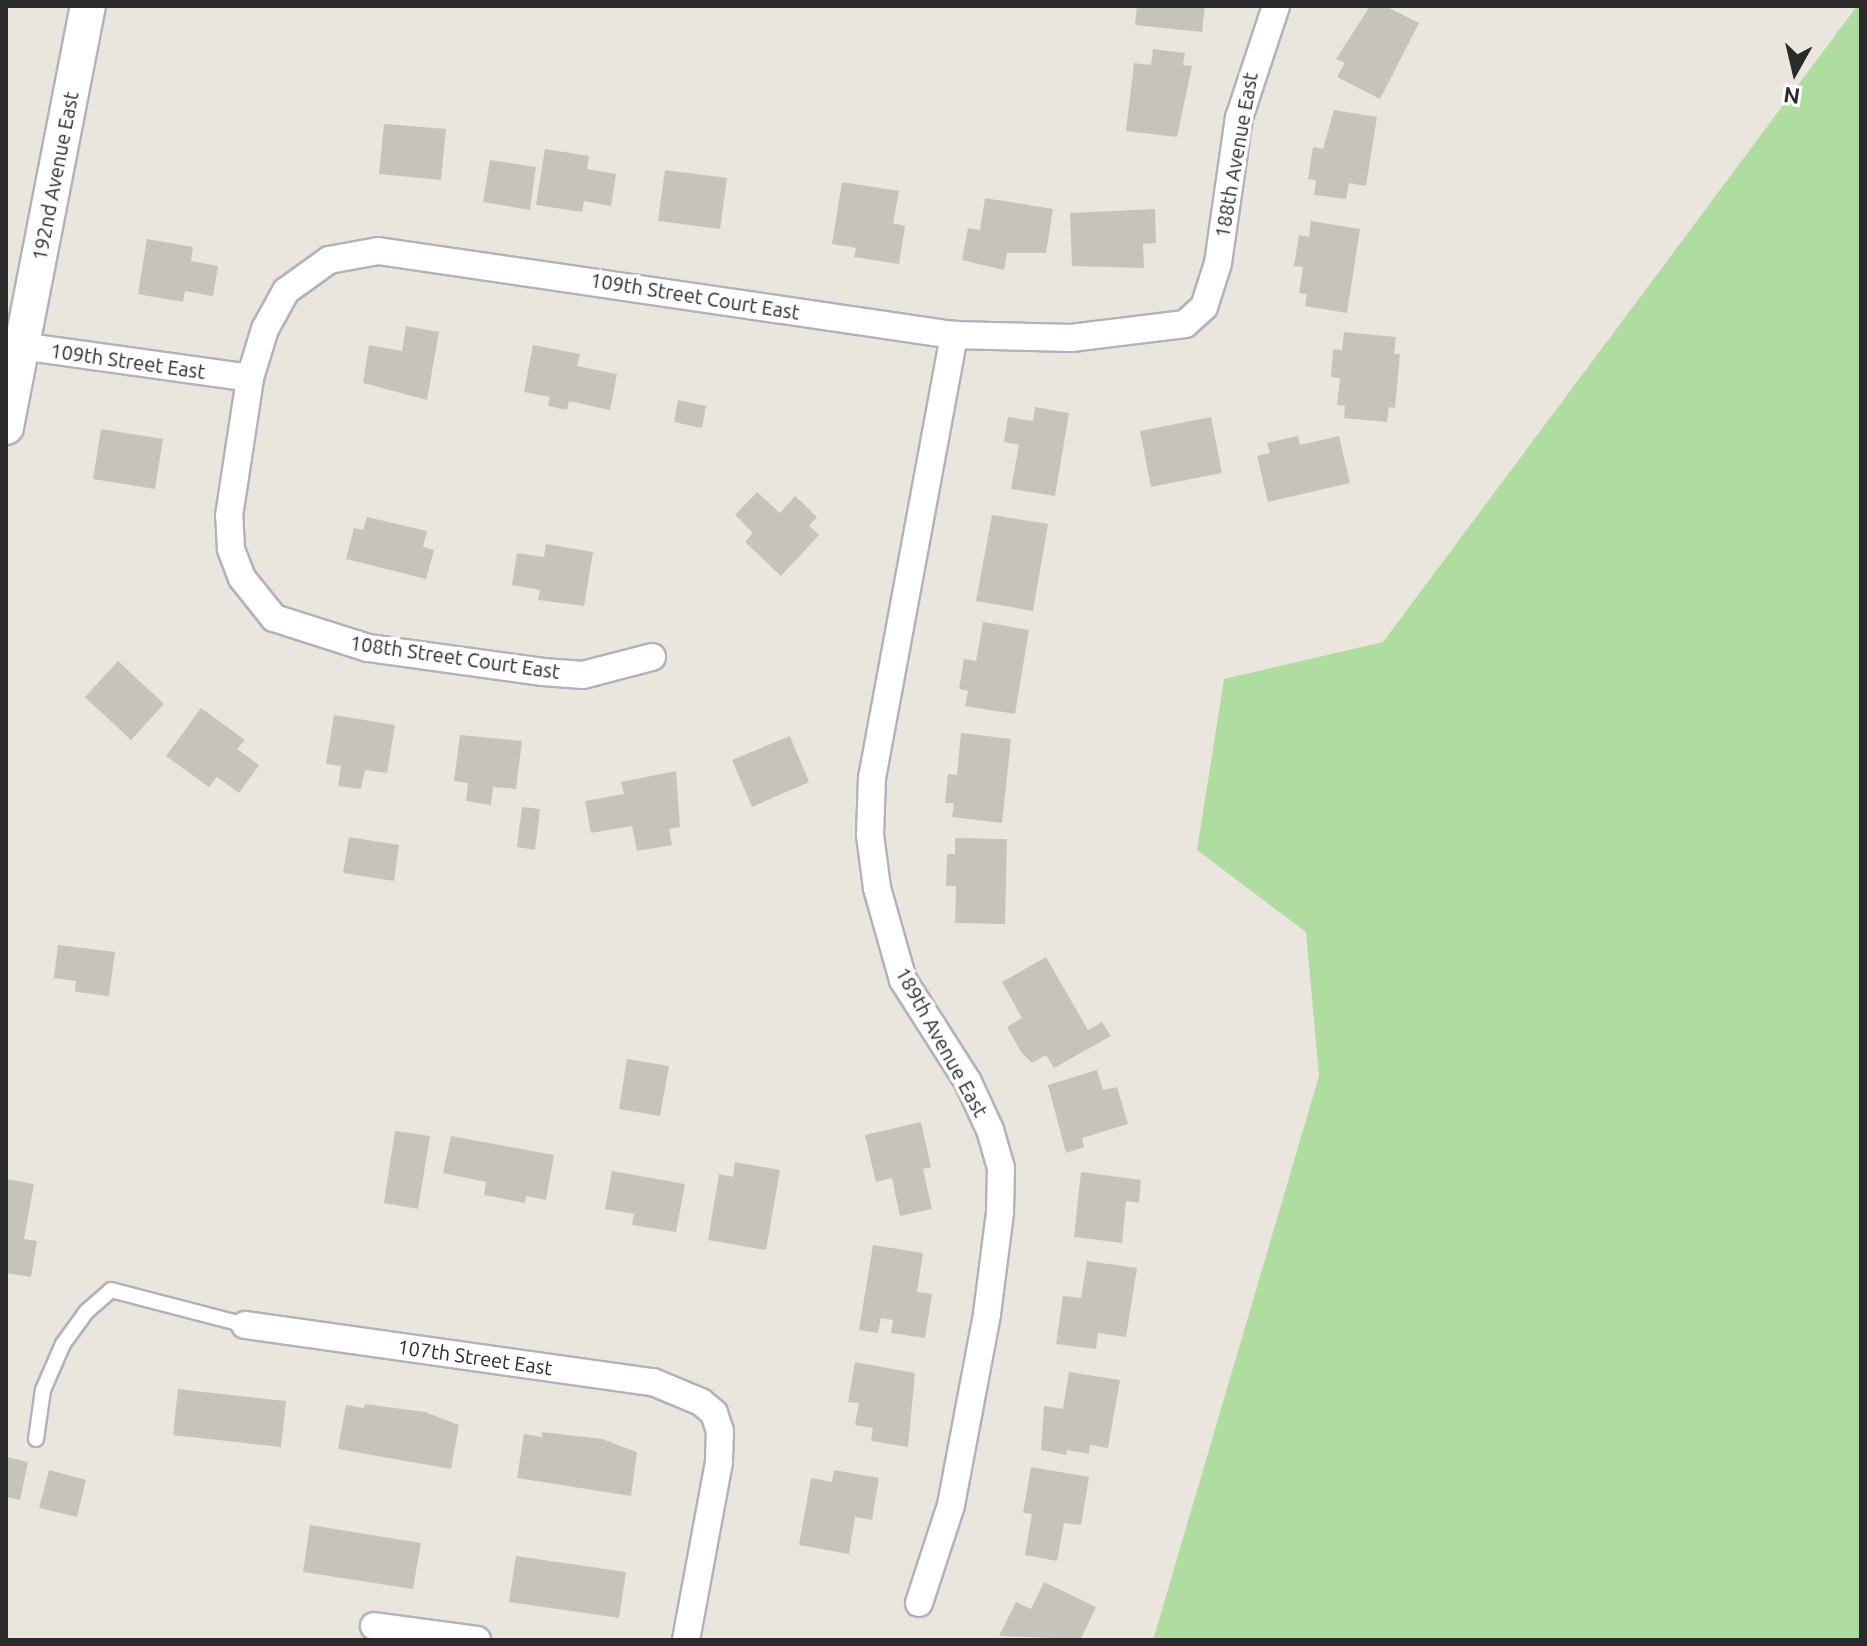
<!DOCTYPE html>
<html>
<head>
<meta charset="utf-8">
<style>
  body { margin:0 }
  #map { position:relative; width:1867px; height:1646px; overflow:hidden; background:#ebe6dd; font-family:Ubuntu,sans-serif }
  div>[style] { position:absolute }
  .green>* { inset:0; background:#afdd9f }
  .building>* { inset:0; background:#c6c3bd }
  .roads { filter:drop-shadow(2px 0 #b1b2bc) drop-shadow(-2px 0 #b1b2bc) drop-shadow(0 2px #b1b2bc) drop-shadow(0 -2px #b1b2bc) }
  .service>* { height:14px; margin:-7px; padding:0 7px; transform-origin:7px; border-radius:7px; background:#fff }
  .minor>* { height:26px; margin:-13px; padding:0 13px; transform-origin:13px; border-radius:13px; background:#fff }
  .tertiary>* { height:34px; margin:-17px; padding:0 17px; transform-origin:17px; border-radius:17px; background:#fff }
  span { translate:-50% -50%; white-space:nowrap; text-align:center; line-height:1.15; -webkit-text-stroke:7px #fff; paint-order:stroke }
  .street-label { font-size:20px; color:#2a2a2a }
  .frame { position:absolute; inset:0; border:8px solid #2a2a2a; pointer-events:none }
  .north { position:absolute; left:1755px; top:32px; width:80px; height:80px; -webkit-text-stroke:6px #fff; paint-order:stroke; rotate:188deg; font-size:22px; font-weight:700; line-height:32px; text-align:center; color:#2a2a2a }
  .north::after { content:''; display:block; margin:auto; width:28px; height:36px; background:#2a2a2a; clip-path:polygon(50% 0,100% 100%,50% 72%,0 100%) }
</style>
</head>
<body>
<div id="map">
  <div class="green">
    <i style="clip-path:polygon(1857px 6px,1861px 6px,1861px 1640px,1153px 1640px,1319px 1076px,1306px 932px,1197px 850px,1224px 679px,1383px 642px)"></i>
  </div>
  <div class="building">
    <i style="clip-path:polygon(1137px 6px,1205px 6px,1202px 32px,1135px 25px)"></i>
    <i style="clip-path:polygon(1370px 6px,1385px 6px,1419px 23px,1380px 99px,1337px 77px,1345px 63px,1336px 59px)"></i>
    <i style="clip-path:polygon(1153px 49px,1185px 53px,1183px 65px,1192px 66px,1177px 137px,1126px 131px,1134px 63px,1151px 65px)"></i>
    <i style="clip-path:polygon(1334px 110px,1377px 117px,1366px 186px,1349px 183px,1346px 199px,1314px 195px,1316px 180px,1308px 179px,1313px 147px,1323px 149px)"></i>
    <i style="clip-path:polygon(384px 124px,446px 129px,441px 180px,379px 174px)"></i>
    <i style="clip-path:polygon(545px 149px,589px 156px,587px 169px,616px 174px,611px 206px,584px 201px,582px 212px,536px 205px)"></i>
    <i style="clip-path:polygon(490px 160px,536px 167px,530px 210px,483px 202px)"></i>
    <i style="clip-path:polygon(665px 170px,727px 178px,720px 229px,658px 221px)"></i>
    <i style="clip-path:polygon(842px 182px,899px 191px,893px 223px,905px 226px,899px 264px,854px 257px,856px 248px,832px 244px)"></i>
    <i style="clip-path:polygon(985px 198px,1053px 209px,1046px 253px,1007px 253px,1004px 270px,962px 260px,968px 228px,980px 230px)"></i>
    <i style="clip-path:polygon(1155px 209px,1156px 243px,1143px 244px,1144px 268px,1072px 266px,1070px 213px)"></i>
    <i style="clip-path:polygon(1311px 221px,1360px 229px,1347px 313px,1305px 306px,1307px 294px,1299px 293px,1303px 267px,1294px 266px,1299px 235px,1309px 237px)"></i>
    <i style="clip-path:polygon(147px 239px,193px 247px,191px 261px,218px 266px,213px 296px,185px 291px,183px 302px,138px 294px)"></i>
    <i style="clip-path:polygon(406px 326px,439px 332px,427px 400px,363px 383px,369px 345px,402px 351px)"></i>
    <i style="clip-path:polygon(1344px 332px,1396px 337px,1394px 354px,1400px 354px,1395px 408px,1389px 407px,1387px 422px,1344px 418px,1345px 406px,1337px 405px,1340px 378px,1331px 377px,1333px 349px,1342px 350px)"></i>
    <i style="clip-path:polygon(533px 345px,580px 354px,577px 366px,617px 374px,610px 410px,569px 401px,567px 410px,548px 406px,550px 397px,524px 392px)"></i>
    <i style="clip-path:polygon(678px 400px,706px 406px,702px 428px,674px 422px)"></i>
    <i style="clip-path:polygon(1035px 407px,1069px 413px,1055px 496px,1011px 489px,1019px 445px,1004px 442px,1008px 417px,1033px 421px)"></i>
    <i style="clip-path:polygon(1211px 417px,1222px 473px,1151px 487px,1140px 431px)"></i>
    <i style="clip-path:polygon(101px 429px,163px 439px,155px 489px,93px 479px)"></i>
    <i style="clip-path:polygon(1298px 436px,1300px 445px,1339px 436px,1350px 483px,1268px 502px,1257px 456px,1270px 453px,1267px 443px)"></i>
    <i style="clip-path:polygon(757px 492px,780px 513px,795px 496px,817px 517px,809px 526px,819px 535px,781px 576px,745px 542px,753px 533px,735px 515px)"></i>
    <i style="clip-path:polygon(992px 515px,1048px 524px,1033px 611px,976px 601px)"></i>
    <i style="clip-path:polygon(367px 517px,427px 531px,423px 547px,434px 550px,426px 579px,346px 559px,354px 528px,363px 530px)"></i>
    <i style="clip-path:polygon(546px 544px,593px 552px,584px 606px,538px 600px,540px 590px,512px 585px,517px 553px,544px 557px)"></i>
    <i style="clip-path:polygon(983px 622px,1029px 630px,1015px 714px,965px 706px,968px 691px,959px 689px,964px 659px,976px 661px)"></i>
    <i style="clip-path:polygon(118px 661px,164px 704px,131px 740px,85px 697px)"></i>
    <i style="clip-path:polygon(201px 708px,245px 740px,237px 749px,259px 765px,239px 793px,217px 777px,209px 787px,166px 756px)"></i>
    <i style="clip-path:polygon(334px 715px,395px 725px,387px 773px,365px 770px,361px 789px,338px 786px,341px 766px,326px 764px)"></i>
    <i style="clip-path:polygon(961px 733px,1011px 739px,1002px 823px,952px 817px,954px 803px,945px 803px,948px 774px,957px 775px)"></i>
    <i style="clip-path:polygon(460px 735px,522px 741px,516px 789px,493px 787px,491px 805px,466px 801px,468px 783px,454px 781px)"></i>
    <i style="clip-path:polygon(790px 736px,809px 782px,752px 807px,732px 760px)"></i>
    <i style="clip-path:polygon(676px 771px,680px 827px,669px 829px,672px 845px,637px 851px,632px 826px,591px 833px,585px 801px,624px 794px,621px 782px)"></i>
    <i style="clip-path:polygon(522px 807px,540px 809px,535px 850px,517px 847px)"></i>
    <i style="clip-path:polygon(349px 837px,399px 845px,394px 881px,343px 873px)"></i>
    <i style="clip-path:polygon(955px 838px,1007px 839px,1005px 924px,955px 923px,956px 886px,946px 886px,947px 854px,955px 854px)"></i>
    <i style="clip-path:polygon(58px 945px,115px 952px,109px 996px,75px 992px,76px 981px,54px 978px)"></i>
    <i style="clip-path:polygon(1046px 957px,1088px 1030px,1102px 1022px,1111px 1036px,1054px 1068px,1046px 1055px,1032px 1063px,1021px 1052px,1007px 1027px,1022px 1018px,1002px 982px)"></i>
    <i style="clip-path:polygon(627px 1059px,669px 1066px,660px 1116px,619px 1109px)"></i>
    <i style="clip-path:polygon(1097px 1070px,1103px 1090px,1117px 1087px,1128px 1124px,1082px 1138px,1084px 1147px,1066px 1153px,1048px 1085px)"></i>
    <i style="clip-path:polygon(921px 1122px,931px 1167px,923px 1169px,932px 1209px,900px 1216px,892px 1178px,876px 1182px,865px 1135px)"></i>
    <i style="clip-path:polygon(395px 1131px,430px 1136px,418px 1209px,384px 1203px)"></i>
    <i style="clip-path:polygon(451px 1136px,554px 1155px,546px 1200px,526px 1196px,525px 1203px,484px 1195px,486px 1182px,443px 1173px)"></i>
    <i style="clip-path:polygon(735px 1162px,780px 1170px,766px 1250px,708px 1240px,719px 1174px,733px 1177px)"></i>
    <i style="clip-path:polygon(612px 1171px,685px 1184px,676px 1232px,632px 1225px,634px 1214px,605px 1209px)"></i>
    <i style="clip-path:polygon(1081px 1172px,1141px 1180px,1139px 1203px,1126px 1201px,1122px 1243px,1074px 1237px)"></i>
    <i style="clip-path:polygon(6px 1179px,34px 1184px,24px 1239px,37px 1241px,31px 1277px,6px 1273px)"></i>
    <i style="clip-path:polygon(873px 1245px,923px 1253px,917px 1292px,932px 1294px,925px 1338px,891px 1333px,893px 1320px,881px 1318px,878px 1333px,859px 1330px)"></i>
    <i style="clip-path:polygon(1087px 1261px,1137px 1268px,1126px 1337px,1098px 1333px,1096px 1349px,1056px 1344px,1063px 1296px,1081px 1298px)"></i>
    <i style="clip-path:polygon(855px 1362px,915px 1373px,908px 1447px,871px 1441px,873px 1428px,855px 1425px,859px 1403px,848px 1402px)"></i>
    <i style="clip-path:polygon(1069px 1372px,1120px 1380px,1108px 1448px,1090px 1445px,1089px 1454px,1067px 1450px,1066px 1455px,1041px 1450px,1044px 1406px,1063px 1409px)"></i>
    <i style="clip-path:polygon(178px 1389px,286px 1401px,281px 1447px,173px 1435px)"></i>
    <i style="clip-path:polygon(365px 1404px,425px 1412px,459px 1425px,451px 1469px,338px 1449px,346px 1405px,364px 1408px)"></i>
    <i style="clip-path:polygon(542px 1432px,602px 1439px,637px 1452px,631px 1496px,517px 1478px,524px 1434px,542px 1437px)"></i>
    <i style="clip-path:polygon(6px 1457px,28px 1462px,20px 1500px,6px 1497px)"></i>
    <i style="clip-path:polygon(1031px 1467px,1089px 1477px,1081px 1525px,1064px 1523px,1057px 1561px,1025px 1555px,1032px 1514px,1023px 1513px)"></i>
    <i style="clip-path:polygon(49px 1470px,86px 1480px,77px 1517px,39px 1508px)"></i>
    <i style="clip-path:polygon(834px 1470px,879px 1478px,872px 1520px,855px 1517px,849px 1554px,799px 1545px,811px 1478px,832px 1482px)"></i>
    <i style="clip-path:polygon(310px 1525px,421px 1543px,413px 1589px,303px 1572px)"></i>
    <i style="clip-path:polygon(516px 1556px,626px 1572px,619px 1618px,509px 1602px)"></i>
    <i style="clip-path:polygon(1044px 1582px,1096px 1607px,1081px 1639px,999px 1636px,1016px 1602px,1031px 1609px)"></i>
  </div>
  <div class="roads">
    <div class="service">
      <i style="left:36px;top:1439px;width:49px;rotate:-81.9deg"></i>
      <i style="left:43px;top:1390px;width:50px;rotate:-66.5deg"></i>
      <i style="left:63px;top:1344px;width:39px;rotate:-54deg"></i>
      <i style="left:86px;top:1312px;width:33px;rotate:-41deg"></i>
      <i style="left:111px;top:1290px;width:138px;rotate:14.6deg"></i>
    </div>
    <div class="minor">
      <i style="left:6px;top:344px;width:246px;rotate:7.9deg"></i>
      <i style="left:652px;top:657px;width:71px;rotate:165.4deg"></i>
      <i style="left:583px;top:675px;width:40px;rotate:-175.7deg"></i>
      <i style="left:543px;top:672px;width:177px;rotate:-172.2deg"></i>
      <i style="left:368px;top:648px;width:99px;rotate:-162.3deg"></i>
      <i style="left:274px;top:618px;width:51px;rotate:-128.7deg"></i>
      <i style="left:242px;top:578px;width:31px;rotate:-111deg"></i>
      <i style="left:231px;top:549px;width:33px;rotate:-93deg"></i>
      <i style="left:229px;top:516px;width:140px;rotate:-81.3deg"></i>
      <i style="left:250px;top:378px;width:51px;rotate:-73deg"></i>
      <i style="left:265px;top:329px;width:43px;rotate:-61.1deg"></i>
      <i style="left:286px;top:291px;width:53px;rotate:-35.8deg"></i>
      <i style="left:329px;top:260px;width:50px;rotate:-10.4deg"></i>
      <i style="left:378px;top:251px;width:582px;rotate:8.3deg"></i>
      <i style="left:954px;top:335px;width:117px;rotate:1.5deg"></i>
      <i style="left:1071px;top:338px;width:115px;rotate:-7deg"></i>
      <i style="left:1185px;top:324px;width:25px;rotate:-42deg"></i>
      <i style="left:1204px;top:307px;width:46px;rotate:-72.3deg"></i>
      <i style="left:1218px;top:263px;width:147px;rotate:-81.8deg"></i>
      <i style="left:1239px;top:118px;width:118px;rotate:-71.7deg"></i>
      <i style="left:245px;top:1325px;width:412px;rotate:8deg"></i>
      <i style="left:653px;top:1382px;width:52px;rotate:22.6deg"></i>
      <i style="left:701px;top:1402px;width:17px;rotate:40deg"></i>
      <i style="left:714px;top:1413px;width:19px;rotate:72deg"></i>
      <i style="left:720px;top:1431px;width:31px;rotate:92deg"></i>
      <i style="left:719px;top:1462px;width:181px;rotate:100.5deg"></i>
      <i style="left:919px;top:1603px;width:103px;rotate:-71.9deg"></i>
      <i style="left:951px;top:1505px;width:194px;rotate:-79.3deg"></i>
      <i style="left:987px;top:1314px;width:103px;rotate:-82.7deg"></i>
      <i style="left:1000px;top:1212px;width:44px;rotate:-88.7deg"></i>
      <i style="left:1001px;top:1168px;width:40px;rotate:-106deg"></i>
      <i style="left:990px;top:1130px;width:53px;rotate:-114.6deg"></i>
      <i style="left:968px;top:1082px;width:121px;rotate:-122.5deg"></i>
      <i style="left:903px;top:980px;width:96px;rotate:-105.8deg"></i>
      <i style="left:877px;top:888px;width:53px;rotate:-97.5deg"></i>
      <i style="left:870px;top:835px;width:57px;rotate:-88deg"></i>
      <i style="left:872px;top:778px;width:451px;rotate:-79.5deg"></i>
      <i style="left:374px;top:1626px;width:104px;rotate:7.7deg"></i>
    </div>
    <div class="tertiary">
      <i style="left:6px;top:427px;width:429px;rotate:-79deg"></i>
    </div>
  </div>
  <div class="street-label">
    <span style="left:1236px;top:155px;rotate:-80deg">188th Avenue East</span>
    <span style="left:55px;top:176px;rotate:-79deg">192nd Avenue East</span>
    <span style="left:695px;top:296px;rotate:9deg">109th Street Court East</span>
    <span style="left:128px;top:361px;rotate:8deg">109th Street East</span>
    <span style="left:455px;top:657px;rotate:8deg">108th Street Court East</span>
    <span style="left:942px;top:1042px;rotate:61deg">189th Avenue East</span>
    <span style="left:475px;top:1357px;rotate:8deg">107th Street East</span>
  </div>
  <div class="frame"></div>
  <div class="north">N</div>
</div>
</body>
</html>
